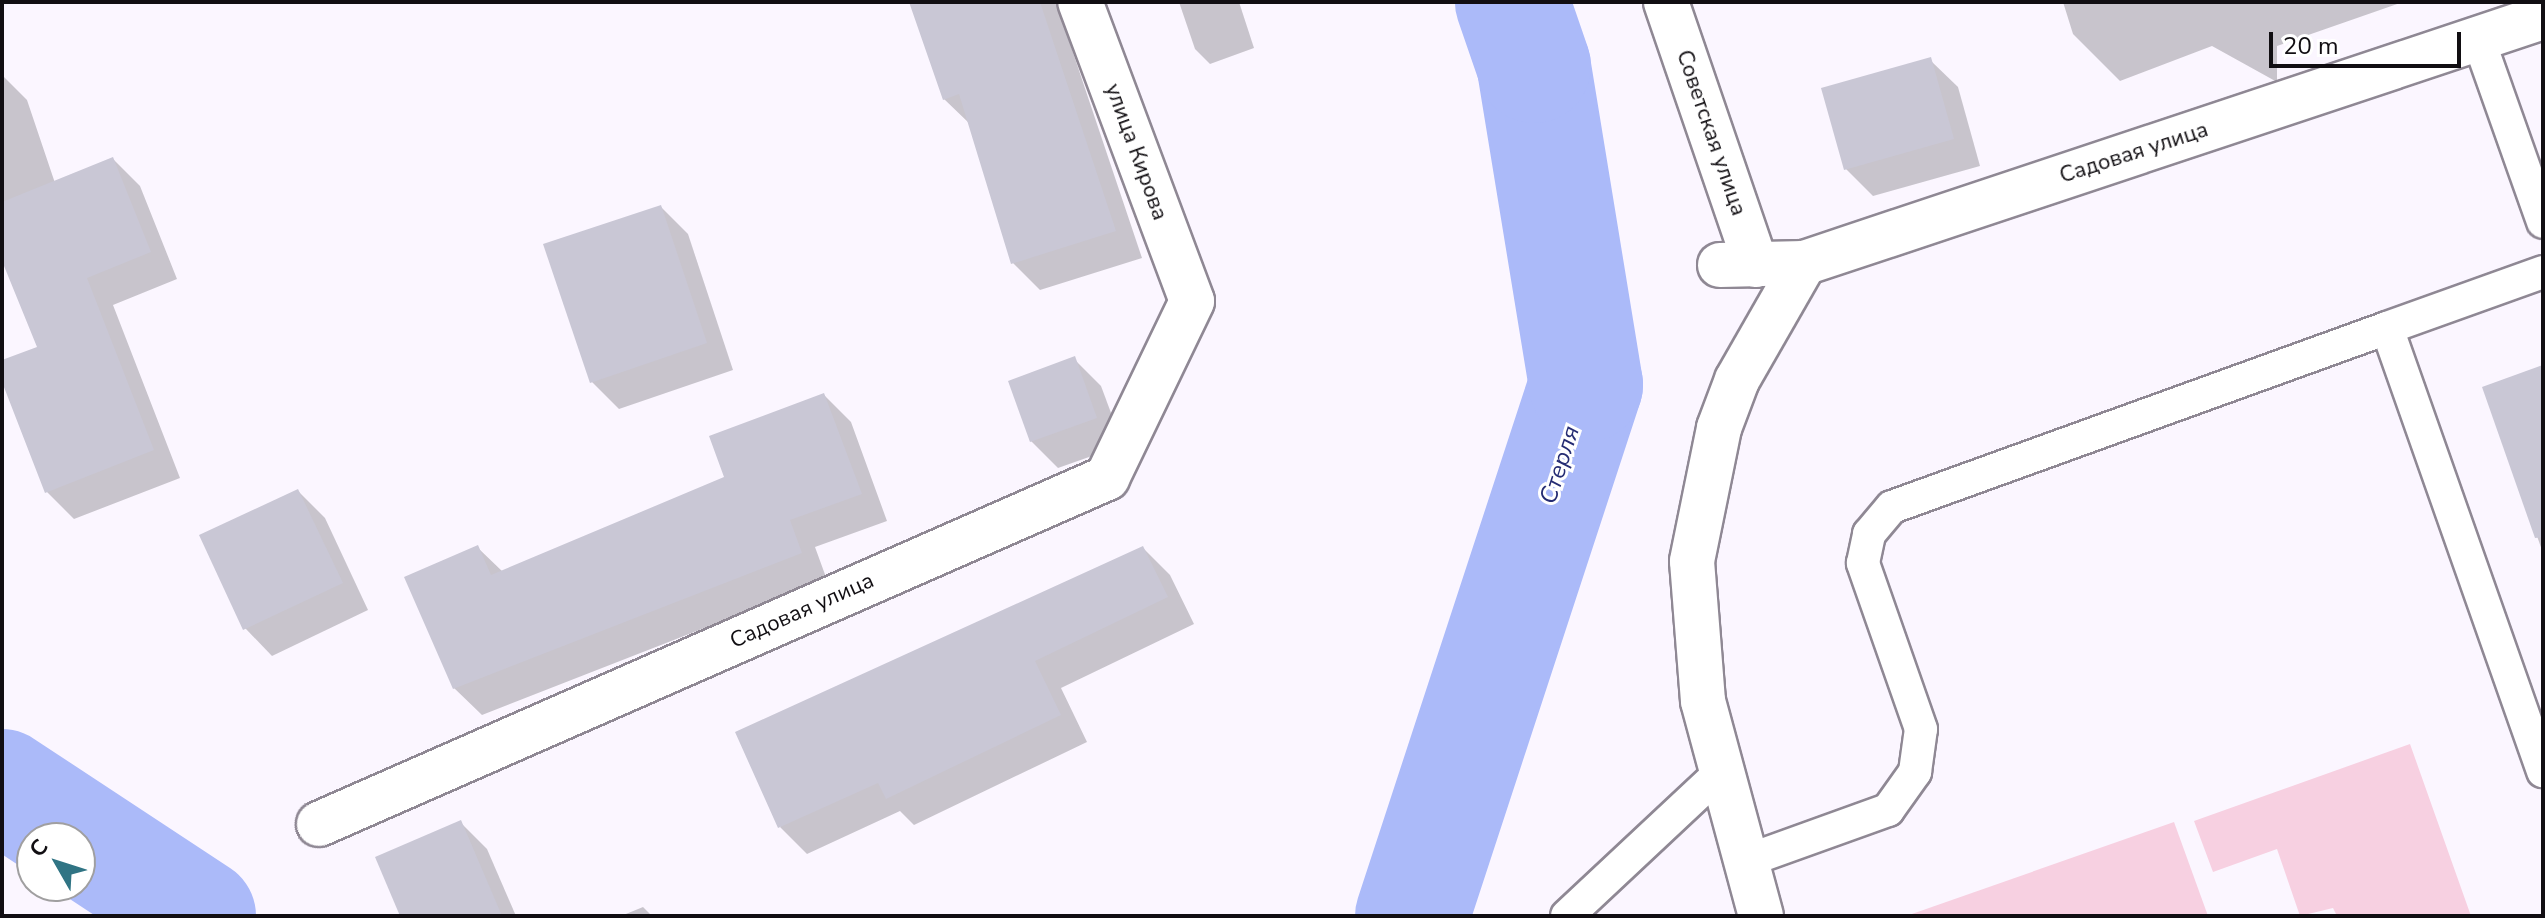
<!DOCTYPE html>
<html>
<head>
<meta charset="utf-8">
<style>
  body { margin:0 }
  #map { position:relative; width:2545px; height:918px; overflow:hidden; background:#fbf6ff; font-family:"Nunito Sans",sans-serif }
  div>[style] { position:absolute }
  .green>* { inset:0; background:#f7d0e1 }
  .shadow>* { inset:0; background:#0003 }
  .river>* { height:114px; margin:-57px; padding:0 57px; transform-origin:57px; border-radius:57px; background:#abbaf9 }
  .building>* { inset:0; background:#c9c7d5 }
  .roads { filter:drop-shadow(2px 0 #8f8894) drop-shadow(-2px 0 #8f8894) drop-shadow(0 2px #8f8894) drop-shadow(0 -2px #8f8894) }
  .service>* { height:32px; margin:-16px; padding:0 16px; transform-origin:16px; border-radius:16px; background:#fff }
  .minor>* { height:44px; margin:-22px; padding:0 22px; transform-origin:22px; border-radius:22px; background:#fff }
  span { translate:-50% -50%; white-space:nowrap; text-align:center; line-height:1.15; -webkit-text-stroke:6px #fff; paint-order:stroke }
  .street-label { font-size:22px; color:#110e12 }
  .water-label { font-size:24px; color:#252c73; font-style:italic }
  .frame { position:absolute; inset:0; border:4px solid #110e12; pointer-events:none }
  .north { position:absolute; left:16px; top:822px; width:80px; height:80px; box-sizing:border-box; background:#fff; border:2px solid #a09fa0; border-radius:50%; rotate:309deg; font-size:22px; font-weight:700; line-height:32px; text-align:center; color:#110e12 }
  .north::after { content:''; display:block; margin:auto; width:28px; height:36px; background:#307484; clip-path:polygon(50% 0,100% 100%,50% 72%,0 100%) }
  .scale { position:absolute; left:2269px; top:32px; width:192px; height:36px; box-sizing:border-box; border:4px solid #110e12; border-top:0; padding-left:10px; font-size:24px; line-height:28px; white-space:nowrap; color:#110e12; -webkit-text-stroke:6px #fff; paint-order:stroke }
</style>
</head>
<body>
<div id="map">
  <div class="green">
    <i style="clip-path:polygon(2410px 744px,2471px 916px,2337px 916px,2333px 908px,2300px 916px,2277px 849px,2213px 872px,2194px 821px)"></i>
    <i style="clip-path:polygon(2174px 822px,2208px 916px,1910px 916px,1909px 915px)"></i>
  </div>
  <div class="shadow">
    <i style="clip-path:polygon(911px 2px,1056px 2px,1142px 258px,1040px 290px,1013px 263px,971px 125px,944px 99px)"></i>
    <i style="clip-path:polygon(1179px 2px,1239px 2px,1254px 48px,1210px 64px,1195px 49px)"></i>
    <i style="clip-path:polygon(2063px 2px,2403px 2px,2277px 46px,2277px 82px,2212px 46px,2120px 81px,2073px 34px)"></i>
    <i style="clip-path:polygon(1930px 60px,1958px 87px,1980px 166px,1873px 196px,1846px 169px)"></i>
    <i style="clip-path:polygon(2px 75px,27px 100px,55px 183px,113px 159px,140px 186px,177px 279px,113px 305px,180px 478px,74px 519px,47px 492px,2px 377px,2px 362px,40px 348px,2px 256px)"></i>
    <i style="clip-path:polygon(661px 207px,688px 234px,733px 370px,619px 409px,592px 382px)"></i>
    <i style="clip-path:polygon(1074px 359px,1101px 386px,1123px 445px,1058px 468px,1031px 441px)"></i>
    <i style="clip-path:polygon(2543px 368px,2543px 553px,2485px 388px)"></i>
    <i style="clip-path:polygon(824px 395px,851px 422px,887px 521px,815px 547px,827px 580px,482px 715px,454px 688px,477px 547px,503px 572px,726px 478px)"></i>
    <i style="clip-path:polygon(298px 491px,325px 518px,368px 610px,272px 656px,245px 628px)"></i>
    <i style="clip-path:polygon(1143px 548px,1170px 575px,1194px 624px,1061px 688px,1087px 742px,914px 825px,900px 811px,807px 854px,780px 827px)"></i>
    <i style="clip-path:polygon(460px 822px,487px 849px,516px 916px,402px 916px)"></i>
    <i style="clip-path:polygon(643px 907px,652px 916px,621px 916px)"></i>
  </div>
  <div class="river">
    <i style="left:2px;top:786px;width:236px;rotate:33.4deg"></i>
    <i style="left:1412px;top:916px;width:559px;rotate:-71.86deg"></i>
    <i style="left:1586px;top:385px;width:323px;rotate:-99.3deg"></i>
    <i style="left:1534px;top:66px;width:68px;rotate:-109deg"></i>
  </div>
  <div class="building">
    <i style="clip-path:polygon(909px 2px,1040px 2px,1116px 231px,1011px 264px,959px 94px,943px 100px)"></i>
    <i style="clip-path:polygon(1931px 57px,1954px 139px,1844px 170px,1821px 88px)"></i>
    <i style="clip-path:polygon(113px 157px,151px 252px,87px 278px,154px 450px,45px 493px,2px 382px,2px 360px,37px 347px,2px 261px,2px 202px)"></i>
    <i style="clip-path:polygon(661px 205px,707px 343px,590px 383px,543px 244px)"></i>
    <i style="clip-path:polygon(1075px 356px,1097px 418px,1030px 442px,1008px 381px)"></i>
    <i style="clip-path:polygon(2543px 365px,2543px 537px,2535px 538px,2482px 387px)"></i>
    <i style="clip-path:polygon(824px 393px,862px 494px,790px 520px,802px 553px,453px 689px,404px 577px,478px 545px,491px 575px,724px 477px,709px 436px)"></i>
    <i style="clip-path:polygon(298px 489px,343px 583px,243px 630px,199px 535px)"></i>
    <i style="clip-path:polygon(1143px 546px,1168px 597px,1035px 661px,1061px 715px,886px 799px,878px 783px,778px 828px,735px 732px)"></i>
    <i style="clip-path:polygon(461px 820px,502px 916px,400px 916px,375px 857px)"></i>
  </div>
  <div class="roads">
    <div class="service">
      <i style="left:2478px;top:38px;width:195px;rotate:70.5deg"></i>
      <i style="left:2543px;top:272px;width:166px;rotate:160.3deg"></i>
      <i style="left:2387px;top:328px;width:470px;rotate:70.6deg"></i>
      <i style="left:1746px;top:861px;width:151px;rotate:-19.8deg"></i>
      <i style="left:1888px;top:810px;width:47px;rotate:-54.6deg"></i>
      <i style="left:1915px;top:772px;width:43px;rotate:-82.1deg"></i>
      <i style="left:1921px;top:729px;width:176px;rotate:-109.3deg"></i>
      <i style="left:1863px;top:563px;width:30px;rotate:-78deg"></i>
      <i style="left:1869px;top:534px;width:35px;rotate:-50deg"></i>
      <i style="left:1892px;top:507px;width:526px;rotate:-19.88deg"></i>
      <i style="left:1567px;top:916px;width:212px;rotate:-43.1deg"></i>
    </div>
    <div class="minor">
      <i style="left:1666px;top:2px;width:278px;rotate:71.1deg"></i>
      <i style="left:1720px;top:265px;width:84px;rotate:-1.4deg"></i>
      <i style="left:1804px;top:263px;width:779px;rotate:-18.41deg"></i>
      <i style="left:319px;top:824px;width:861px;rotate:-23.71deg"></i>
      <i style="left:1107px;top:478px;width:196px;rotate:-64.3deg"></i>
      <i style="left:1192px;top:301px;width:319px;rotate:-110.5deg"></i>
      <i style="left:1761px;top:916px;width:223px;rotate:-105.1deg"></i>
      <i style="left:1703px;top:701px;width:140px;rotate:-94.5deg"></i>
      <i style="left:1692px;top:561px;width:136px;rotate:-78.5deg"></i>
      <i style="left:1719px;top:428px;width:51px;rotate:-69.4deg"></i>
      <i style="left:1737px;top:380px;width:135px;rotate:-60.2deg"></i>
    </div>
  </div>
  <div class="street-label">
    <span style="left:1711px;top:133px;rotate:71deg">Советская улица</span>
    <span style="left:1136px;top:152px;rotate:70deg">улица Кирова</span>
    <span style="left:2134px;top:153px;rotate:-18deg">Садовая улица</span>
    <span style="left:802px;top:611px;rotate:-24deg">Садовая улица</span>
  </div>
  <div class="water-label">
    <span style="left:1560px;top:465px;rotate:-72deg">Стерля</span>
  </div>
  <div class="frame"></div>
  <div class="north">С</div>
  <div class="scale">20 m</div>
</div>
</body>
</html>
